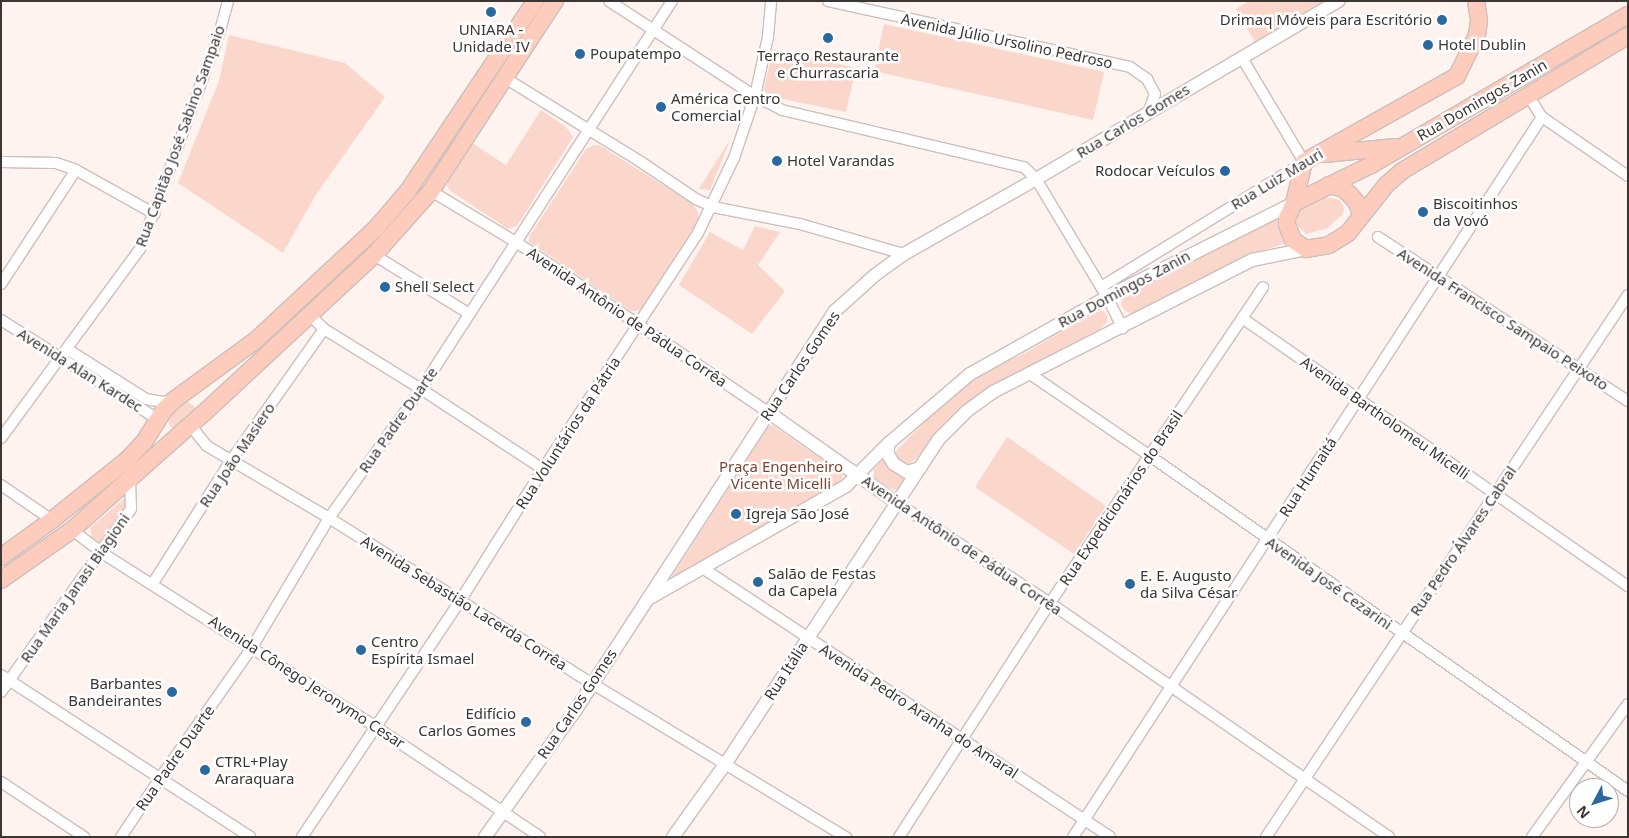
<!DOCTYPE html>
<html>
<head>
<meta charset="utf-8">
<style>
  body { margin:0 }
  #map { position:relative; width:1629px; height:838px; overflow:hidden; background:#fff3ef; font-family:"Noto Sans",sans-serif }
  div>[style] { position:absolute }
  .green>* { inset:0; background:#fad6cb }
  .roads { filter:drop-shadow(1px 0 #cdbfbb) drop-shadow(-1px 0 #cdbfbb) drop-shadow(0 1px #cdbfbb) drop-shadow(0 -1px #cdbfbb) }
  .minor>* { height:10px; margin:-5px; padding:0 5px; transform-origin:5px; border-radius:5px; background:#fff }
  .tertiary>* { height:12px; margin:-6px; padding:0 6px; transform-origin:6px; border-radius:6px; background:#fff }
  .primary>* { height:16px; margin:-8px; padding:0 8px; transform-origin:8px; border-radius:8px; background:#fdccbc }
  .dots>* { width:14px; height:14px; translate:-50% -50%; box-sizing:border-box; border:2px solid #fff; border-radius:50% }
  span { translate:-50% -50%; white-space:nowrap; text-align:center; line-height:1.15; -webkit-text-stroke:5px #fff; paint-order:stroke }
  .poi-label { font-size:15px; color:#3b3634 }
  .right { translate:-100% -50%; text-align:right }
  .left { translate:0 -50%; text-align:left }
  .street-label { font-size:15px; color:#3b3634 }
  .park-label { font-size:15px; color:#7e4330 }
  .frame { position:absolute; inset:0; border:2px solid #3b3634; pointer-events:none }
  .north { position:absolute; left:1569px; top:778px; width:50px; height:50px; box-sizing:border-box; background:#fff; border:1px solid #b1afae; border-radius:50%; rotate:230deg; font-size:14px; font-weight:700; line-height:20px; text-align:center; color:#3b3634 }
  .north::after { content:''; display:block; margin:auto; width:18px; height:22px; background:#2a699f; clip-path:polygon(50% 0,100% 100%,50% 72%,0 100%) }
</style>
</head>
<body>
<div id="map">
  <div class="green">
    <i style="clip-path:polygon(1249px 1px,1327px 1px,1256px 44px,1236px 9px)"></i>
    <i style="clip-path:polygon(884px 24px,1104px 72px,1093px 120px,874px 71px)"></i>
    <i style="clip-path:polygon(229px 35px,345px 63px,385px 97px,315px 196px,283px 253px,178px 183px,219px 81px)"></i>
    <i style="clip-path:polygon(773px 49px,856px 68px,846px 112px,778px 98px,765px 94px,764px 89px)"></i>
    <i style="clip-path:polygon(541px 110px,566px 127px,573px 137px,517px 226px,508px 229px,451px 191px,447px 186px,448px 182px,472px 143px,506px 165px)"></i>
    <i style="clip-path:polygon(731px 138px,710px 190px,699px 189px)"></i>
    <i style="clip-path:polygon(594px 145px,599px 145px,693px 204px,698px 212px,698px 221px,642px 308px,637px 311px,631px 311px,529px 242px,529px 237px,586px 149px)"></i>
    <i style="clip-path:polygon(1324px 197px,1340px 200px,1344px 208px,1343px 214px,1327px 228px,1306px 234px,1296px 224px,1296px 214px,1301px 207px)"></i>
    <i style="clip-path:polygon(1276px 216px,1287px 243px,1250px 254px,1137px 317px,1124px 310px,1121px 304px,1124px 295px,1204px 256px)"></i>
    <i style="clip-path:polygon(755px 226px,780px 232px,758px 265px,785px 291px,752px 334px,679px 285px,710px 232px,743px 250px)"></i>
    <i style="clip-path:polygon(1103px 311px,1107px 316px,1107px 322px,1100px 329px,983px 392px,937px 433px,916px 459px,909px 464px,902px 463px,895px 456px,897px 450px,945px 401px,972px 378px,1027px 352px,1095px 312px)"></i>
    <i style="clip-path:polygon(186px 401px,195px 407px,196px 412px,175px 429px,170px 426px,167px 415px)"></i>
    <i style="clip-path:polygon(772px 425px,843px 474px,841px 482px,673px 578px,672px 576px,768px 427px)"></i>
    <i style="clip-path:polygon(1007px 437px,1106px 506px,1074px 554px,975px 487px)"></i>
    <i style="clip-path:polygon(884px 459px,890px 470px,905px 477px,899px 487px,894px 490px,876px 481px,873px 476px,874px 469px)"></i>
    <i style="clip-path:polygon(126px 497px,126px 505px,101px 544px,93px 540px,90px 528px)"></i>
  </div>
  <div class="roads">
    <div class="minor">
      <i style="left:609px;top:1px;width:174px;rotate:33.1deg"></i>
      <i style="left:755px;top:96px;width:30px;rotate:27deg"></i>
      <i style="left:782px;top:110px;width:249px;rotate:13.3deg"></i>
      <i style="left:1024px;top:167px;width:17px;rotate:45deg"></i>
      <i style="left:1036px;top:179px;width:138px;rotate:59deg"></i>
      <i style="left:1107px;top:297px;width:35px;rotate:63deg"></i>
      <i style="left:828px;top:1px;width:309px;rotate:12.3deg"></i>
      <i style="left:1130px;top:67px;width:21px;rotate:35deg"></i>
      <i style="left:1147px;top:79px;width:17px;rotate:62deg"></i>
      <i style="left:1155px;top:94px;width:20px;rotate:110deg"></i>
      <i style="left:505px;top:78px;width:160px;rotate:31.7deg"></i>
      <i style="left:641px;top:162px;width:66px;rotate:33.9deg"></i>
      <i style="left:696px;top:199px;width:19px;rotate:25deg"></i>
      <i style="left:713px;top:207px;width:89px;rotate:11.1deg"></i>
      <i style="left:800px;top:224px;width:108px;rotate:16.1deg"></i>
      <i style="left:1528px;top:95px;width:26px;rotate:58deg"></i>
      <i style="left:1542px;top:117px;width:104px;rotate:34.5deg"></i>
      <i style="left:1px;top:162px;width:55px;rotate:1deg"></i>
      <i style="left:56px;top:163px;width:21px;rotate:19deg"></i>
      <i style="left:76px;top:170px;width:90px;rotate:29.1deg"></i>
      <i style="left:431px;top:191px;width:99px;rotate:31deg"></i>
      <i style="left:516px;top:242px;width:304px;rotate:34deg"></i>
      <i style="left:1378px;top:237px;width:299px;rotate:33.3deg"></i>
      <i style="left:374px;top:255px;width:110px;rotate:31.7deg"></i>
      <i style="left:1px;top:284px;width:136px;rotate:-56.7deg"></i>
      <i style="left:1101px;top:287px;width:238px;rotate:-31.6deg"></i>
      <i style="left:1304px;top:162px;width:121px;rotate:-120.8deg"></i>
      <i style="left:309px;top:314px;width:21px;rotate:45deg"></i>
      <i style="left:324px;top:329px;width:114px;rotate:31.7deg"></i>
      <i style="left:421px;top:389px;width:146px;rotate:33.3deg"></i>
      <i style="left:1242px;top:318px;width:470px;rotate:34.8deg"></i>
      <i style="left:1px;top:320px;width:187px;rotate:32.3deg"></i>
      <i style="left:67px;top:349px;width:93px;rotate:32.3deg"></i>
      <i style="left:146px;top:399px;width:17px;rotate:10deg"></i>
      <i style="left:163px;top:402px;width:10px;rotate:-11deg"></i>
      <i style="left:1030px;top:374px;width:145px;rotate:34.3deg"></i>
      <i style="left:1150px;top:456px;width:584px;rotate:35.02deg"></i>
      <i style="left:190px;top:425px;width:27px;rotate:51deg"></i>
      <i style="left:207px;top:446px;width:142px;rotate:30.5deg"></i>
      <i style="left:329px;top:518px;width:312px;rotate:32.2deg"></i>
      <i style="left:593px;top:684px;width:296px;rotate:31.2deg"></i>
      <i style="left:1px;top:438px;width:235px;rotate:-53.7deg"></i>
      <i style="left:140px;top:249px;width:232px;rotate:-69.8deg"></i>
      <i style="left:220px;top:31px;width:31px;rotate:-75deg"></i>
      <i style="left:1px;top:485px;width:62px;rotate:34.5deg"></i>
      <i style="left:897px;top:503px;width:183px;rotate:33.2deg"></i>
      <i style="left:1050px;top:603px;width:412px;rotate:34.6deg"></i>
      <i style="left:72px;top:530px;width:38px;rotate:37deg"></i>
      <i style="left:102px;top:553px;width:314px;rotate:32.4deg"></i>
      <i style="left:367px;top:721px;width:208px;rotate:33.8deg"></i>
      <i style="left:704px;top:569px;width:486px;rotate:33.4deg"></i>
      <i style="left:153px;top:583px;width:147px;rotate:-57.5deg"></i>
      <i style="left:232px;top:459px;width:159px;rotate:-54.7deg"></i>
      <i style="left:1px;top:675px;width:297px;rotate:33deg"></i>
      <i style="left:1px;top:692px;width:224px;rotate:-54.6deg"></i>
      <i style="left:131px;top:509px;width:31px;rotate:-92deg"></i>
      <i style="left:1px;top:782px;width:100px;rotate:33.5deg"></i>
      <i style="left:121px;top:837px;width:72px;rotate:-56.3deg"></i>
      <i style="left:161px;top:777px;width:156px;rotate:-54.9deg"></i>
      <i style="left:251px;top:649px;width:152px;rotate:-59.2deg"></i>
      <i style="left:329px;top:518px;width:158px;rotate:-54.5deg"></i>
      <i style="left:421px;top:389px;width:462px;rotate:-57.1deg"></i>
      <i style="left:302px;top:837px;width:284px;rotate:-56.2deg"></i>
      <i style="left:460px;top:601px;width:156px;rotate:-57.8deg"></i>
      <i style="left:543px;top:469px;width:282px;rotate:-56.7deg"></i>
      <i style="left:698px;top:233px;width:83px;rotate:-64.4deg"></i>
      <i style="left:734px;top:158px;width:65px;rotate:-71.3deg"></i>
      <i style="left:755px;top:96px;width:60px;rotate:-77.6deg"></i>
      <i style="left:768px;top:37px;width:36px;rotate:-85deg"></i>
      <i style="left:899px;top:837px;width:278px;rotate:-57.2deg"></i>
      <i style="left:1050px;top:603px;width:381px;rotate:-56deg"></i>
      <i style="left:1073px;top:837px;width:859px;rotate:-56.92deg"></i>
      <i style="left:1266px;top:837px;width:652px;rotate:-56.26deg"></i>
      <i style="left:1532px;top:837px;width:164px;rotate:-54.2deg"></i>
    </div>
    <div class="tertiary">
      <i style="left:768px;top:412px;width:158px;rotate:35.2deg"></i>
      <i style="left:889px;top:443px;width:10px;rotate:101deg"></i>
      <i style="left:887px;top:453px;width:13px;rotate:58deg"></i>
      <i style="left:894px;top:464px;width:15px;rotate:32deg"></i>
      <i style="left:907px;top:472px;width:14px;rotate:-17deg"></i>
      <i style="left:648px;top:599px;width:228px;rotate:-29.7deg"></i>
      <i style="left:846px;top:486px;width:61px;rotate:-45deg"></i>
      <i style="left:889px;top:443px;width:106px;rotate:-40.4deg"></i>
      <i style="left:970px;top:374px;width:157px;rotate:-29.3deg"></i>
      <i style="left:1107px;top:297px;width:209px;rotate:-26.7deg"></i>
      <i style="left:485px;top:837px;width:155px;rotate:-54.5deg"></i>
      <i style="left:575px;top:711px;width:477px;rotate:-57deg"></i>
      <i style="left:835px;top:311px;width:54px;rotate:-42deg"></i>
      <i style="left:875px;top:275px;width:36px;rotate:-36deg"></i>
      <i style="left:904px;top:254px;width:152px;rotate:-29.6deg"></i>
      <i style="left:1036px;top:179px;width:351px;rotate:-30.5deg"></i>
      <i style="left:673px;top:837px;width:91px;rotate:-54.4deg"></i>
      <i style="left:726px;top:763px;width:386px;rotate:-56.7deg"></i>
      <i style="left:938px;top:440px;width:41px;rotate:-45deg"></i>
      <i style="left:967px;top:411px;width:32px;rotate:-36deg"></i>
      <i style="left:993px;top:392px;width:291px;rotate:-27deg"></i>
      <i style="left:1252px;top:260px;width:55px;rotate:-11.5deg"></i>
    </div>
    <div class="primary">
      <i style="left:1476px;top:1px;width:20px;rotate:81deg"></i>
      <i style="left:1479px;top:21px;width:14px;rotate:98deg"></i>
      <i style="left:1477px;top:35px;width:46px;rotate:116deg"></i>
      <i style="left:1457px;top:76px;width:176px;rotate:150.7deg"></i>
      <i style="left:1304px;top:162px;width:42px;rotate:103.7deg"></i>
      <i style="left:1294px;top:203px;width:17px;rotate:115deg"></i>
      <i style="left:1287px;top:218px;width:7px;rotate:90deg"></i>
      <i style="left:1287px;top:225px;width:16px;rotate:68deg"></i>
      <i style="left:1293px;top:240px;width:16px;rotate:35deg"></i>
      <i style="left:1306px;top:249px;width:23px;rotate:-10deg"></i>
      <i style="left:1329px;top:245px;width:22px;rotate:-32deg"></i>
      <i style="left:1348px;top:233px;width:61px;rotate:-51.6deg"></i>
      <i style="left:1386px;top:185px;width:21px;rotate:-41deg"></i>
      <i style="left:1402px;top:171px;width:263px;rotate:-30.9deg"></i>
      <i style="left:1324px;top:154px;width:72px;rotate:-5.6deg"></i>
      <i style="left:1329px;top:185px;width:16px;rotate:15deg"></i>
      <i style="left:1344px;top:189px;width:10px;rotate:45deg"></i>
      <i style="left:1351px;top:196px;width:9px;rotate:49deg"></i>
      <i style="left:1357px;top:203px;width:13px;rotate:72deg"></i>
      <i style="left:1294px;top:203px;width:86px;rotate:-26.3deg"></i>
      <i style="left:1371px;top:165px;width:298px;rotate:-30.3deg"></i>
      <i style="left:1px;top:557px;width:63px;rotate:-36deg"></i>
      <i style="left:52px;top:520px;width:96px;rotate:-38.7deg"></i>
      <i style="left:127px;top:460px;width:25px;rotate:-47deg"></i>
      <i style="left:144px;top:442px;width:39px;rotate:-58deg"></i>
      <i style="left:165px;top:409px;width:13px;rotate:-45deg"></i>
      <i style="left:174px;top:400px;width:102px;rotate:-36.2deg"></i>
      <i style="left:256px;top:340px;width:166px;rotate:-43deg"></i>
      <i style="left:377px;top:227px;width:48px;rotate:-49.3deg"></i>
      <i style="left:408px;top:191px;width:229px;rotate:-56.2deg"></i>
      <i style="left:1px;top:580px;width:87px;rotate:-35.2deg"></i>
      <i style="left:72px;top:530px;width:176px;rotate:-41.6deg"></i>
      <i style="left:204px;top:413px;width:232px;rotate:-42.9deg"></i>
      <i style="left:374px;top:255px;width:86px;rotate:-48.3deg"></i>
      <i style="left:431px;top:191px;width:227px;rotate:-56.9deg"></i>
    </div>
  </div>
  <div class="dots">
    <i style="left:491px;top:12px;background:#2a699f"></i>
    <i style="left:1442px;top:20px;background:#2a699f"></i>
    <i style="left:828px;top:38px;background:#2a699f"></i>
    <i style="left:1428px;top:45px;background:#2a699f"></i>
    <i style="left:580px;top:54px;background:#2a699f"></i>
    <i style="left:661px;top:107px;background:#2a699f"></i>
    <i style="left:777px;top:161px;background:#2a699f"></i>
    <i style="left:1225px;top:171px;background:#2a699f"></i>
    <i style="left:1423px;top:212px;background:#2a699f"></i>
    <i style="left:385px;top:287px;background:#2a699f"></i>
    <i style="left:736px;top:514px;background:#2a699f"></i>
    <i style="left:758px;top:582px;background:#2a699f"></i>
    <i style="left:1130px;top:584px;background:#2a699f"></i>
    <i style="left:361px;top:650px;background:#2a699f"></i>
    <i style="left:172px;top:692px;background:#2a699f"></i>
    <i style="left:526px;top:722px;background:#2a699f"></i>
    <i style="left:205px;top:770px;background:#2a699f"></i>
  </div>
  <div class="poi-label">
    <span class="right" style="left:1432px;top:20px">Drimaq Móveis para Escritório</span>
    <span style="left:491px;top:38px">UNIARA -<br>Unidade IV</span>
    <span class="left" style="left:1438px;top:45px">Hotel Dublin</span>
    <span class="left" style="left:590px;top:54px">Poupatempo</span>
    <span style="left:828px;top:64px">Terraço Restaurante<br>e Churrascaria</span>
    <span class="left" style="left:671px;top:107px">América Centro<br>Comercial</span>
    <span class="left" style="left:787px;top:161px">Hotel Varandas</span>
    <span class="right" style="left:1215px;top:171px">Rodocar Veículos</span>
    <span class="left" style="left:1433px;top:212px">Biscoitinhos<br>da Vovó</span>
    <span class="left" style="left:395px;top:287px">Shell Select</span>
    <span class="left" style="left:746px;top:514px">Igreja São José</span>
    <span class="left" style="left:768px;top:582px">Salão de Festas<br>da Capela</span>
    <span class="left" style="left:1140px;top:584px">E. E. Augusto<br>da Silva César</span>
    <span class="left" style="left:371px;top:650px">Centro<br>Espírita Ismael</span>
    <span class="right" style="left:162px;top:692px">Barbantes<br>Bandeirantes</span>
    <span class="right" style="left:516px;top:722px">Edifício<br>Carlos Gomes</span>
    <span class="left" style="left:215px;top:770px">CTRL+Play<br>Araraquara</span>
  </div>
  <div class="street-label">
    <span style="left:1007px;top:41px;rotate:12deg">Avenida Júlio Ursolino Pedroso</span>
    <span style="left:1482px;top:100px;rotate:-30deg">Rua Domingos Zanin</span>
    <span style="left:1133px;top:121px;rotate:-31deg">Rua Carlos Gomes</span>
    <span style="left:180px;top:136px;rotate:-70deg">Rua Capitão José Sabino Sampaio</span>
    <span style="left:1277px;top:179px;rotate:-31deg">Rua Luiz Mauri</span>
    <span style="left:1124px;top:289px;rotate:-28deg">Rua Domingos Zanin</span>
    <span style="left:627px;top:317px;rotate:34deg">Avenida Antônio de Pádua Corrêa</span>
    <span style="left:1503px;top:319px;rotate:33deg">Avenida Francisco Sampaio Peixoto</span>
    <span style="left:800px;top:366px;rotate:-56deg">Rua Carlos Gomes</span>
    <span style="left:80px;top:370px;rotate:32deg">Avenida Alan Kardec</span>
    <span style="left:1385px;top:418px;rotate:35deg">Avenida Bartholomeu Micelli</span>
    <span style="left:398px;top:420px;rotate:-55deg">Rua Padre Duarte</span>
    <span style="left:568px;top:433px;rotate:-57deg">Rua Voluntários da Pátria</span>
    <span style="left:237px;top:455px;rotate:-56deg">Rua João Masiero</span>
    <span style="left:1308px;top:477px;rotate:-57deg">Rua Humaitá</span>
    <span style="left:1121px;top:498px;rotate:-56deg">Rua Expedicionários do Brasil</span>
    <span style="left:1463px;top:541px;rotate:-56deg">Rua Pedro Álvares Cabral</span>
    <span style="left:962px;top:545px;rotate:34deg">Avenida Antônio de Pádua Corrêa</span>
    <span style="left:1329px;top:583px;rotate:35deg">Avenida José Cezarini</span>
    <span style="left:75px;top:588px;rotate:-55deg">Rua Maria Janasi Biagioni</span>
    <span style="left:464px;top:603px;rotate:32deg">Avenida Sebastião Lacerda Corrêa</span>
    <span style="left:786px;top:671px;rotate:-57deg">Rua Itália</span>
    <span style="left:307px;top:682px;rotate:33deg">Avenida Cônego Jeronymo Cesar</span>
    <span style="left:577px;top:704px;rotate:-56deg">Rua Carlos Gomes</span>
    <span style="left:919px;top:711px;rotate:33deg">Avenida Pedro Aranha do Amaral</span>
    <span style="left:175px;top:758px;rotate:-55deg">Rua Padre Duarte</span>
  </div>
  <div class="park-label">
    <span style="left:781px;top:475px">Praça Engenheiro<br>Vicente Micelli</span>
  </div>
  <div class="frame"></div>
  <div class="north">N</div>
</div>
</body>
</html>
